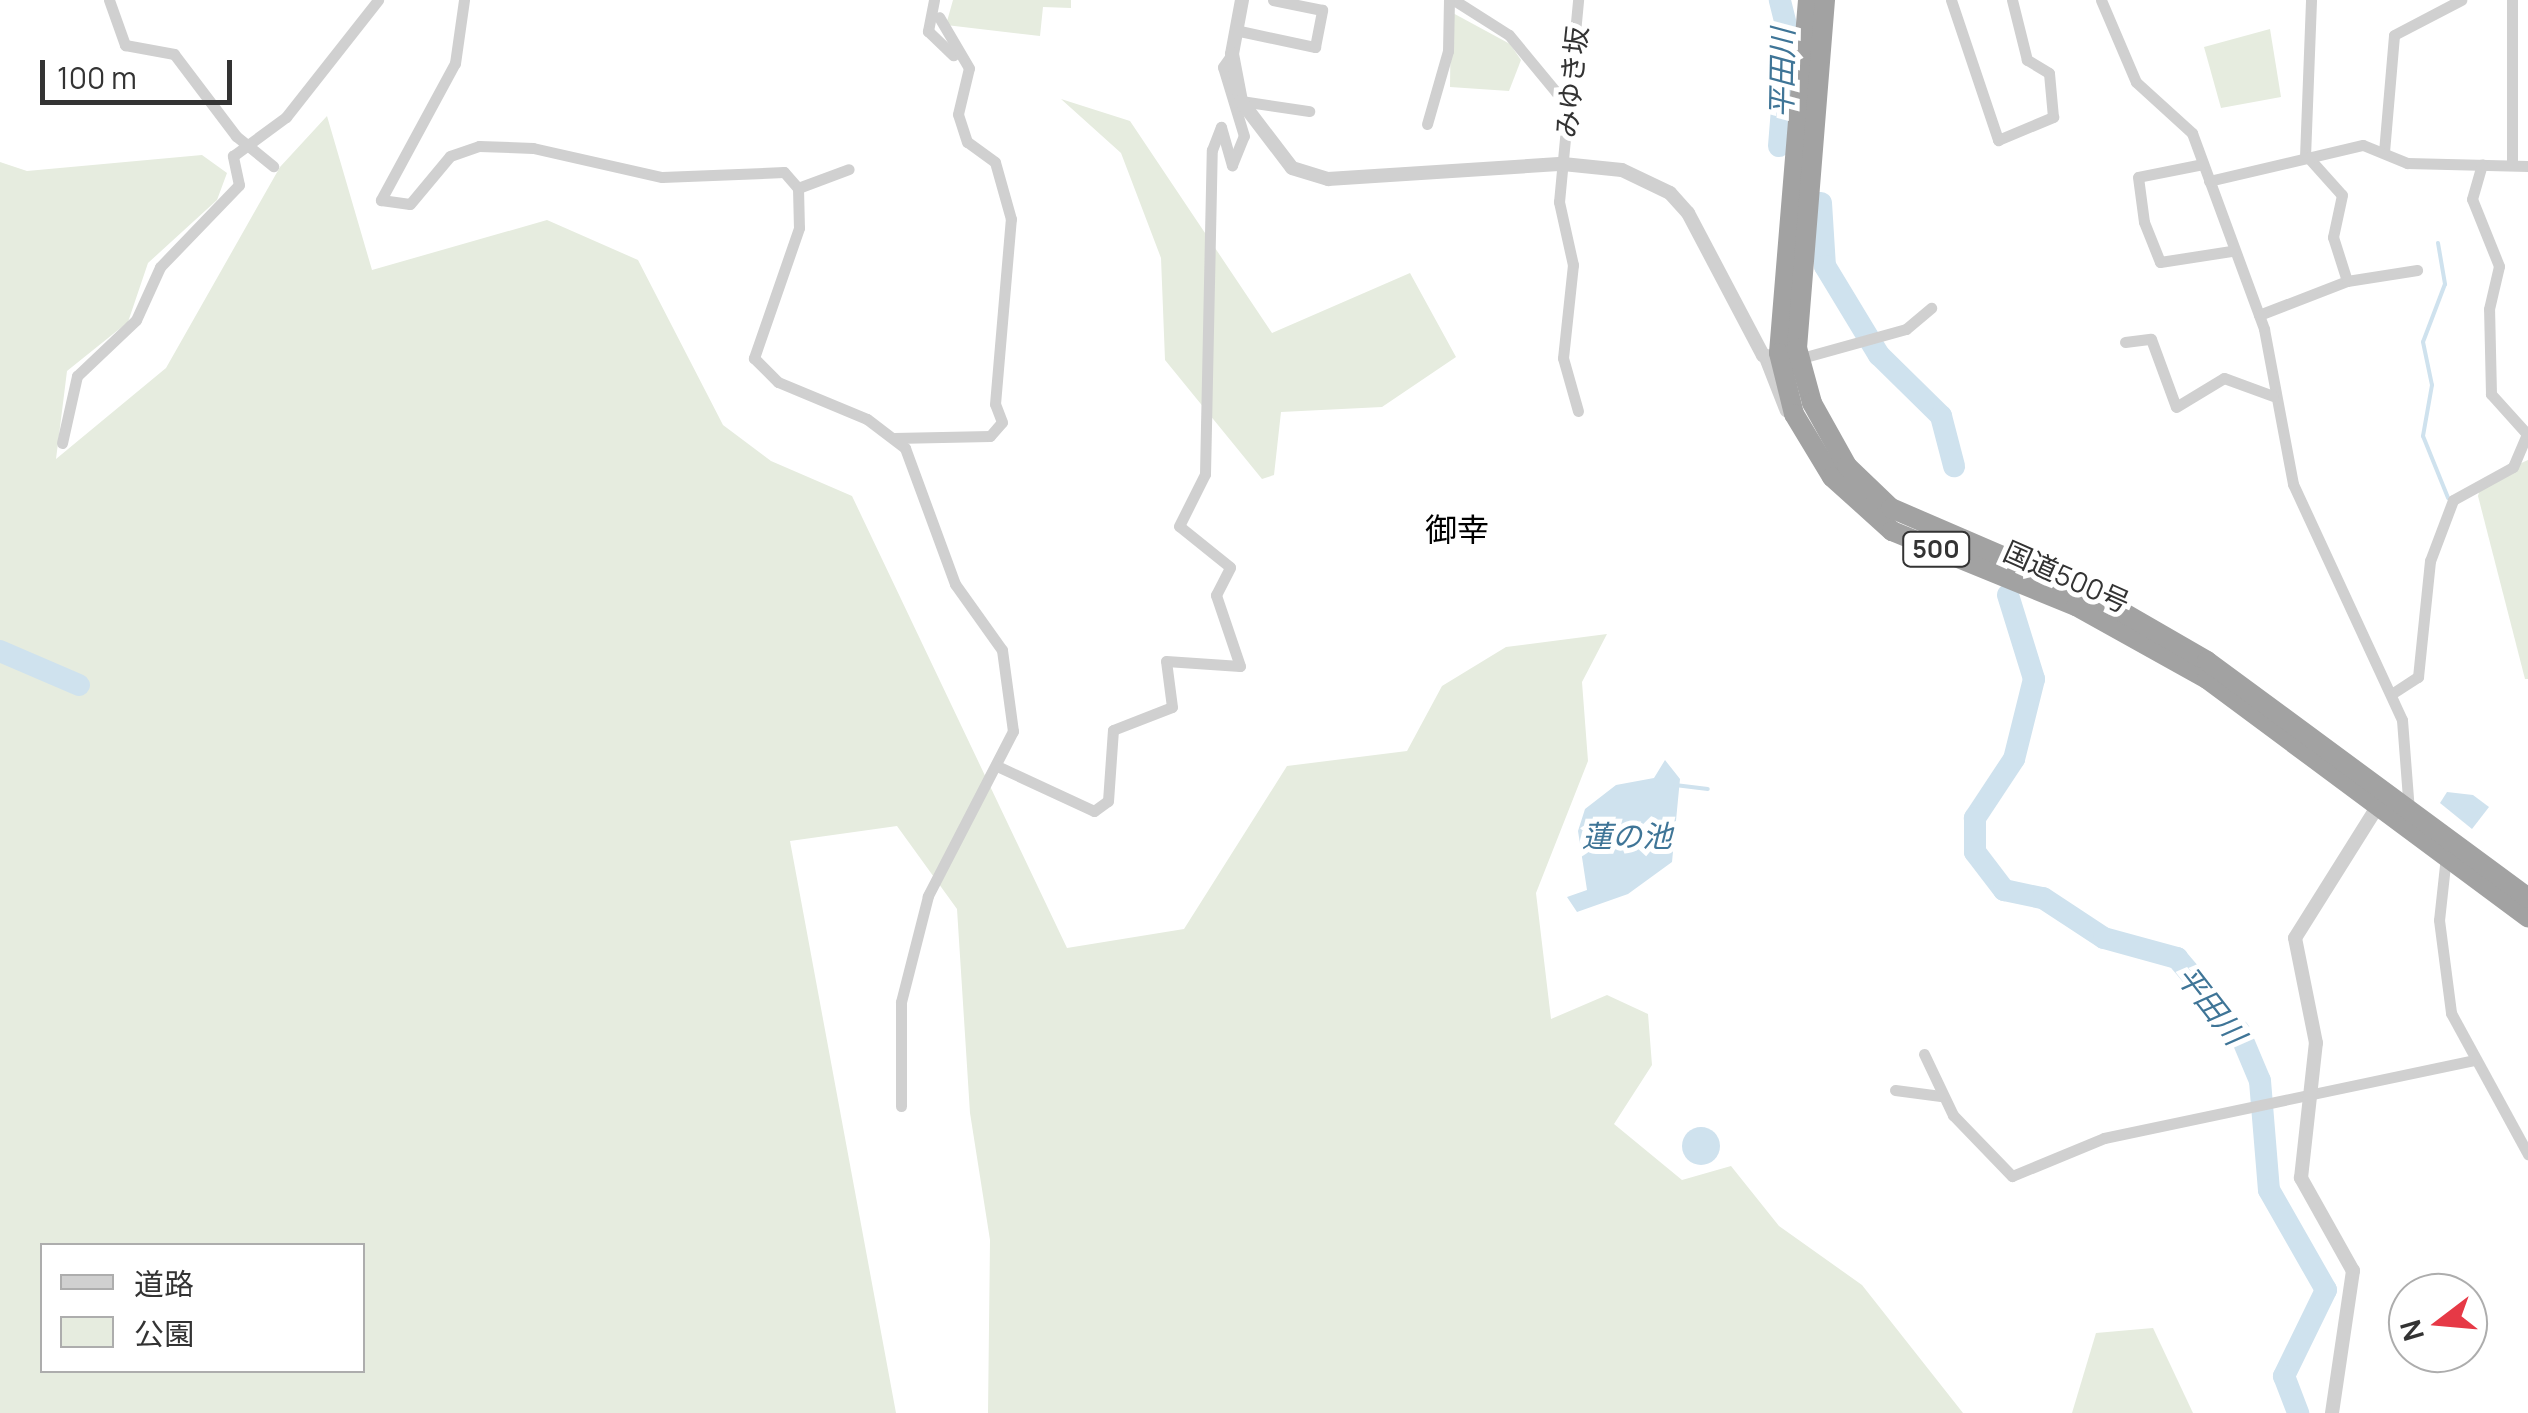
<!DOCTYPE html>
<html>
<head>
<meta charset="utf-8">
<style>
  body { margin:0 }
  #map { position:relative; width:2528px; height:1413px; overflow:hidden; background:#fff; font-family:Manrope,"Noto Sans JP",sans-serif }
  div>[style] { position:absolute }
  .green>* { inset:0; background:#e6ecdf }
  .water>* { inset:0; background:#cfe2ee }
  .round { border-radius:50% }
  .stream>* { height:4px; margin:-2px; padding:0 2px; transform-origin:2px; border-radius:2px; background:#cfe2ee }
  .river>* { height:22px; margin:-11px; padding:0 11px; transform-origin:11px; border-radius:11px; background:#cfe2ee }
  .minor>* { height:11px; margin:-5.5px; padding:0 5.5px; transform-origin:5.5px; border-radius:5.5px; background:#d0d0d0 }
  .tertiary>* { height:14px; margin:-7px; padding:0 7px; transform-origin:7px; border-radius:7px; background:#d0d0d0 }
  .trunk>* { height:20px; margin:-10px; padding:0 10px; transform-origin:10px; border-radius:10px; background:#a2a2a2 }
  span { translate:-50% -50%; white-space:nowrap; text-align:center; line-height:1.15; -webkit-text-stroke:10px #fff; paint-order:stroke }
  .shield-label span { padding:2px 8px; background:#fff; border:2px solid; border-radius:8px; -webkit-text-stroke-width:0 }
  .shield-label { font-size:25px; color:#333; font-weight:700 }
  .street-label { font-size:28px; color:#333 }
  .water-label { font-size:30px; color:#3f7597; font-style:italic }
  .quarter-label { font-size:32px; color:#000 }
  .legend { position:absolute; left:40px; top:1243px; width:325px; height:130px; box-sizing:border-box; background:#fff; border:2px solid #adadad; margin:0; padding:12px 18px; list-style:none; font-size:30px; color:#333 }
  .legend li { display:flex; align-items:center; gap:20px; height:50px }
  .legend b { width:50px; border:2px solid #adadad }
  .north { position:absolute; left:2388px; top:1273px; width:100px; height:100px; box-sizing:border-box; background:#fff; border:2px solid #adadad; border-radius:50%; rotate:254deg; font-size:28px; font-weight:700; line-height:40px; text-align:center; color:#333 }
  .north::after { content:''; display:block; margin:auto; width:35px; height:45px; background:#e63946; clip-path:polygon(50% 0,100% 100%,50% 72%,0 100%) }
  .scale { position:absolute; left:40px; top:60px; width:192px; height:45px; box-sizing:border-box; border:5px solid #333; border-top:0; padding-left:12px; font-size:30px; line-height:35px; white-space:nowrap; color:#333; -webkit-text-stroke:8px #fff; paint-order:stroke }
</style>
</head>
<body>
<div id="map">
  <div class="green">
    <i style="clip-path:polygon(953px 0,1071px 0,1071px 8px,1043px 7px,1040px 36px,946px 25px)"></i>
    <i style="clip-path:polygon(1451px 12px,1510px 44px,1521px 60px,1509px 91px,1450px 87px)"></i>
    <i style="clip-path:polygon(2270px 29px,2281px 97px,2221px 108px,2204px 47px)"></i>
    <i style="clip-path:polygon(1061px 99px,1130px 121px,1272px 333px,1410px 273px,1456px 357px,1382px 407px,1281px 412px,1274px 475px,1262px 479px,1165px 360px,1161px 258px,1121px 153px)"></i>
    <i style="clip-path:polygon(evenodd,327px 116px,372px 270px,547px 220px,638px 260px,723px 425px,771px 461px,852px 496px,1067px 948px,1184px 929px,1287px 766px,1407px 751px,1442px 686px,1506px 647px,1607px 634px,1582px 682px,1588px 761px,1536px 893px,1551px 1019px,1607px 995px,1648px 1014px,1652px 1065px,1614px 1124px,1682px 1180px,1731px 1166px,1779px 1226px,1862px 1285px,1963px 1413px,988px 1413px,990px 1240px,970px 1113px,957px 909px,897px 826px,790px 841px,896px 1413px,0 1413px,0 162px,27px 171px,202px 155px,227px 173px,217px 200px,148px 263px,128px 322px,67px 371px,56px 459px,166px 368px,280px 167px,327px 116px,42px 1246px,362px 1246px,362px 1370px,42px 1370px,42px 1246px)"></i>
    <i style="clip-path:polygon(2528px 460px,2528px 679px,2525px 679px,2478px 496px,2482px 481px)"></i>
    <i style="clip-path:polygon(2153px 1328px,2193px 1413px,2072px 1413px,2096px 1333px)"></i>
  </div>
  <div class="water">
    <i style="clip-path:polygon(1665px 760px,1680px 779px,1672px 862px,1628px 894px,1577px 912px,1567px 897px,1587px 890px,1578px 831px,1585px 809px,1616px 785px,1654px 778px)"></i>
    <i style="clip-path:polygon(2447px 792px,2473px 795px,2489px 807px,2472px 829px,2440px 803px)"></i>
    <i class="round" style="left:1682px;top:1127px;width:38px;height:38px"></i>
  </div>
  <div class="stream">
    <i style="left:2438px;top:243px;width:42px;rotate:80.3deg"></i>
    <i style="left:2445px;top:284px;width:62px;rotate:110.8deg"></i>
    <i style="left:2423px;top:342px;width:44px;rotate:78.2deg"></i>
    <i style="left:2432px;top:385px;width:52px;rotate:100deg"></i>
    <i style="left:2423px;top:436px;width:67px;rotate:68deg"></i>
    <i style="left:1675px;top:785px;width:33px;rotate:7deg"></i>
  </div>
  <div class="river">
    <i style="left:1779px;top:146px;width:113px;rotate:-85.4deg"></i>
    <i style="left:1788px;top:33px;width:34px;rotate:-104deg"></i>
    <i style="left:1821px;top:203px;width:63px;rotate:86.4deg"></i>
    <i style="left:1825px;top:266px;width:104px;rotate:58.8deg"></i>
    <i style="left:1879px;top:355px;width:87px;rotate:44.5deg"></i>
    <i style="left:1941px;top:416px;width:52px;rotate:75.4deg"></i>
    <i style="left:2008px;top:595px;width:88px;rotate:72.8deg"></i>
    <i style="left:2034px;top:679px;width:82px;rotate:104deg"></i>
    <i style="left:2014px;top:759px;width:71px;rotate:123.5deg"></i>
    <i style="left:1975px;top:818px;width:34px;rotate:90deg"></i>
    <i style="left:1975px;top:852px;width:48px;rotate:52.7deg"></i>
    <i style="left:2004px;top:890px;width:40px;rotate:12deg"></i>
    <i style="left:2043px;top:898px;width:73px;rotate:33.3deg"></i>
    <i style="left:2104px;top:938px;width:76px;rotate:15.3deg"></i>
    <i style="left:2177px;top:958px;width:96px;rotate:49.7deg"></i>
    <i style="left:2239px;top:1031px;width:54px;rotate:67.2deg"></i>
    <i style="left:2260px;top:1081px;width:109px;rotate:85.3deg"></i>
    <i style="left:2269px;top:1190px;width:115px;rotate:60.3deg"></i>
    <i style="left:2326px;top:1290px;width:96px;rotate:116deg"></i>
    <i style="left:2284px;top:1376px;width:40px;rotate:69deg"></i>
    <i style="left:0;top:651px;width:86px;rotate:23.3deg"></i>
  </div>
  <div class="minor">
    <i style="left:109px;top:0;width:48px;rotate:70.4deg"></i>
    <i style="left:125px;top:45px;width:50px;rotate:10.4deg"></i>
    <i style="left:174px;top:54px;width:103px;rotate:52.9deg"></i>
    <i style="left:236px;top:136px;width:48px;rotate:39deg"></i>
    <i style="left:464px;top:0;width:64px;rotate:98.1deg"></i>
    <i style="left:455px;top:63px;width:156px;rotate:118.4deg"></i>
    <i style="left:381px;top:200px;width:29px;rotate:8deg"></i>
    <i style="left:410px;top:204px;width:62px;rotate:-50.2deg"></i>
    <i style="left:450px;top:156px;width:31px;rotate:-19deg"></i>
    <i style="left:479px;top:146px;width:54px;rotate:2.1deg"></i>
    <i style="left:533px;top:148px;width:132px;rotate:12.7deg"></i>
    <i style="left:662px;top:177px;width:122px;rotate:-2.3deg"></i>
    <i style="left:784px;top:172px;width:21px;rotate:49deg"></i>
    <i style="left:798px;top:188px;width:40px;rotate:88.6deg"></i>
    <i style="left:799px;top:228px;width:138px;rotate:109.1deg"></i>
    <i style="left:754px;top:358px;width:34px;rotate:45deg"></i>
    <i style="left:778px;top:382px;width:96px;rotate:22.6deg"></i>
    <i style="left:867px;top:419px;width:48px;rotate:37.3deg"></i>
    <i style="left:905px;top:448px;width:145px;rotate:69.8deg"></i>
    <i style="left:955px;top:584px;width:81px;rotate:54.5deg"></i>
    <i style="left:1002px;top:650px;width:82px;rotate:82.3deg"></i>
    <i style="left:1013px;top:731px;width:186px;rotate:117.3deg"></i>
    <i style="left:928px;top:896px;width:109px;rotate:104.3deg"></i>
    <i style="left:901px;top:1002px;width:104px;rotate:90deg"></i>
    <i style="left:934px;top:0;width:32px;rotate:101deg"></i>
    <i style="left:928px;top:31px;width:35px;rotate:44deg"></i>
    <i style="left:1454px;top:0;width:65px;rotate:32.5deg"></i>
    <i style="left:1509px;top:35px;width:74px;rotate:50.5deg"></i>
    <i style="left:1556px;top:92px;width:13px;rotate:-4deg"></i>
    <i style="left:1951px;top:0;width:148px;rotate:71.4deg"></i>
    <i style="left:1998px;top:140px;width:60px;rotate:-22.7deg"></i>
    <i style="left:2053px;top:117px;width:44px;rotate:-95.2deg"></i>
    <i style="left:2049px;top:73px;width:26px;rotate:-149deg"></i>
    <i style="left:2027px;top:60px;width:62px;rotate:-104deg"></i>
    <i style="left:2101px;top:0;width:89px;rotate:66.9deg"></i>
    <i style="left:2136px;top:82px;width:76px;rotate:42.3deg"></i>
    <i style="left:2192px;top:133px;width:209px;rotate:69.8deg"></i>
    <i style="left:2264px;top:329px;width:158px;rotate:79.4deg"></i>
    <i style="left:2293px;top:484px;width:260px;rotate:65.2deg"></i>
    <i style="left:2402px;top:720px;width:90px;rotate:85.6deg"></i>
    <i style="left:2512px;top:0;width:165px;rotate:90deg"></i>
    <i style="left:1235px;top:30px;width:82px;rotate:12deg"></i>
    <i style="left:1315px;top:47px;width:38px;rotate:-79deg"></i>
    <i style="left:1322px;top:10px;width:50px;rotate:-168.5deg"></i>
    <i style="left:1241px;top:101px;width:69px;rotate:8.4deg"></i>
    <i style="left:1427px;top:124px;width:76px;rotate:-74deg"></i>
    <i style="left:1448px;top:51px;width:51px;rotate:-88.9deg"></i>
    <i style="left:2384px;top:152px;width:117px;rotate:-85.1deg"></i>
    <i style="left:2394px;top:35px;width:76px;rotate:-27.6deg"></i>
    <i style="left:2307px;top:156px;width:52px;rotate:48.1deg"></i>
    <i style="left:2342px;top:195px;width:43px;rotate:102.1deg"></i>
    <i style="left:2333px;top:237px;width:46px;rotate:72.3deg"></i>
    <i style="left:2305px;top:157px;width:157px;rotate:-87.8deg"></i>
    <i style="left:2203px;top:164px;width:66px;rotate:168.7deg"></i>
    <i style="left:2138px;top:177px;width:45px;rotate:82.4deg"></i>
    <i style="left:2144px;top:222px;width:43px;rotate:68.2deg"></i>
    <i style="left:2160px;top:262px;width:72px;rotate:-8.8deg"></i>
    <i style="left:2209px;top:181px;width:158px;rotate:-13.2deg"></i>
    <i style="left:2363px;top:145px;width:48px;rotate:22.2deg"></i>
    <i style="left:2407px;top:163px;width:121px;rotate:1.4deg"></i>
    <i style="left:798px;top:188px;width:54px;rotate:-20.4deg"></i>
    <i style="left:2259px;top:315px;width:94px;rotate:-21.1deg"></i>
    <i style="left:2347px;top:281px;width:71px;rotate:-8.9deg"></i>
    <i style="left:2125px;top:342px;width:26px;rotate:-7deg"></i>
    <i style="left:2151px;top:339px;width:72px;rotate:69.8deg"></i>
    <i style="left:2176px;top:407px;width:56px;rotate:-31.1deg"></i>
    <i style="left:2224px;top:378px;width:52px;rotate:20.2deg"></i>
    <i style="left:1763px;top:355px;width:60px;rotate:68.6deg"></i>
    <i style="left:1798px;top:359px;width:112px;rotate:-15.5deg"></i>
    <i style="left:1906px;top:329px;width:33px;rotate:-40deg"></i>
    <i style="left:1578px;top:411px;width:55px;rotate:-105.8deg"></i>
    <i style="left:1563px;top:358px;width:94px;rotate:-83.9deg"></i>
    <i style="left:1573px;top:265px;width:65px;rotate:-102.5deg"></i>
    <i style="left:1559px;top:202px;width:203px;rotate:-84.6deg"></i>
    <i style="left:894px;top:438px;width:96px;rotate:-1.2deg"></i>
    <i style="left:990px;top:436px;width:18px;rotate:-49deg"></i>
    <i style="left:1002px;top:422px;width:19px;rotate:-111deg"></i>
    <i style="left:995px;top:404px;width:186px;rotate:-85.1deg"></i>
    <i style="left:1011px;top:219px;width:59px;rotate:-105.7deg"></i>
    <i style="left:995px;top:162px;width:34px;rotate:-144deg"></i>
    <i style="left:967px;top:142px;width:29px;rotate:-108deg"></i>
    <i style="left:958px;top:114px;width:47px;rotate:-76.6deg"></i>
    <i style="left:969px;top:68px;width:59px;rotate:-120.5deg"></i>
    <i style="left:62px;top:443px;width:69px;rotate:-77.4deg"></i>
    <i style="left:77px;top:376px;width:81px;rotate:-43.5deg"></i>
    <i style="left:136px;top:320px;width:58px;rotate:-65.6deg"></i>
    <i style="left:160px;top:267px;width:114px;rotate:-46.1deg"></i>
    <i style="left:239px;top:185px;width:30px;rotate:-102deg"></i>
    <i style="left:233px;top:156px;width:66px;rotate:-36.3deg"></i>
    <i style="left:286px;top:117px;width:149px;rotate:-51.8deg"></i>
    <i style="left:2393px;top:693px;width:30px;rotate:-33deg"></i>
    <i style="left:2418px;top:677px;width:117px;rotate:-84.1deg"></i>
    <i style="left:2430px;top:561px;width:65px;rotate:-69.3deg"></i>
    <i style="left:2453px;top:500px;width:68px;rotate:-28.8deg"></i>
    <i style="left:2513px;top:467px;width:36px;rotate:-67deg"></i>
    <i style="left:2527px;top:434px;width:54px;rotate:-132deg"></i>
    <i style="left:2491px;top:394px;width:85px;rotate:-91.3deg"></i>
    <i style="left:2489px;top:309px;width:44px;rotate:-76.9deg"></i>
    <i style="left:2499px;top:266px;width:72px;rotate:-111.9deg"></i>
    <i style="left:2472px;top:199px;width:36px;rotate:-74deg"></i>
    <i style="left:997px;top:766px;width:107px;rotate:24.9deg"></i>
    <i style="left:1094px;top:811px;width:17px;rotate:-36deg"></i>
    <i style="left:1108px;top:801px;width:71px;rotate:-86deg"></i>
    <i style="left:1113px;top:730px;width:63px;rotate:-21.3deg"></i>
    <i style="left:1172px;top:707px;width:46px;rotate:-97.4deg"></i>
    <i style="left:1166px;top:661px;width:74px;rotate:3.9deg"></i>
    <i style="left:1240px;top:666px;width:75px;rotate:-108.7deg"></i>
    <i style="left:1216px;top:595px;width:31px;rotate:-63deg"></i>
    <i style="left:1230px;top:567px;width:65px;rotate:-141.2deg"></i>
    <i style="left:1179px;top:526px;width:58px;rotate:-63.4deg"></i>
    <i style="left:1205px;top:474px;width:324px;rotate:-88.8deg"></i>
    <i style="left:1212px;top:150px;width:25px;rotate:-69deg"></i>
    <i style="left:1221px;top:127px;width:40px;rotate:74deg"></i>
    <i style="left:1232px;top:165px;width:31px;rotate:-68deg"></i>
    <i style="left:1244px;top:136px;width:72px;rotate:-106.9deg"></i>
    <i style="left:1223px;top:67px;width:16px;rotate:-55deg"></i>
    <i style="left:2446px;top:856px;width:64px;rotate:96.2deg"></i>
    <i style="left:2439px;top:920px;width:94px;rotate:82.6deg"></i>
    <i style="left:2451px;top:1013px;width:161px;rotate:61.4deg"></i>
    <i style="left:1924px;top:1054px;width:68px;rotate:64.6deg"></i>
    <i style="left:1953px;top:1115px;width:85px;rotate:46deg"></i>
    <i style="left:2012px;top:1176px;width:100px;rotate:-22.4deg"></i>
    <i style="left:2104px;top:1138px;width:378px;rotate:-11.9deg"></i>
    <i style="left:1895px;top:1090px;width:46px;rotate:7.4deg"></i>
  </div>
  <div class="tertiary">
    <i style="left:1242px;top:0;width:55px;rotate:100.5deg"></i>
    <i style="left:1232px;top:54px;width:48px;rotate:79.2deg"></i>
    <i style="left:1241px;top:101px;width:84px;rotate:52.7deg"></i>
    <i style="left:1292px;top:168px;width:38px;rotate:17deg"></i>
    <i style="left:1328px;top:179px;width:235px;rotate:-3.7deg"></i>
    <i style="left:1563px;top:164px;width:59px;rotate:5.8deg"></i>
    <i style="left:1622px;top:170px;width:53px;rotate:25.6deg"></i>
    <i style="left:1670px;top:193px;width:27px;rotate:48deg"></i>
    <i style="left:1688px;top:213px;width:161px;rotate:62.2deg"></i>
    <i style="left:1763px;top:355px;width:25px;rotate:16deg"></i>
    <i style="left:2332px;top:1413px;width:144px;rotate:-81.6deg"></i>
    <i style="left:2353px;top:1271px;width:107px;rotate:-119.2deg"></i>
    <i style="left:2301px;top:1178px;width:136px;rotate:-83.7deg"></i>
    <i style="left:2316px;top:1043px;width:107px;rotate:-101.3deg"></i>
    <i style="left:2295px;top:938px;width:162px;rotate:-57.9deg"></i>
  </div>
  <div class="trunk">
    <i style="left:1808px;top:0;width:354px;rotate:94.7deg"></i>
    <i style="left:1779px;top:353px;width:63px;rotate:76.2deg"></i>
    <i style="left:1794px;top:414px;width:74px;rotate:58.9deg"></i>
    <i style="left:1832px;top:477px;width:81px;rotate:42deg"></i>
    <i style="left:1892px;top:531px;width:199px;rotate:22.2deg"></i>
    <i style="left:2076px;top:606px;width:150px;rotate:29.1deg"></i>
    <i style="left:2207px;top:679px;width:400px;rotate:36.6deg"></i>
    <i style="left:1825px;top:0;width:349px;rotate:94.6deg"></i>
    <i style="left:1797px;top:348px;width:57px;rotate:74.7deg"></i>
    <i style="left:1812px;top:403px;width:72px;rotate:60.9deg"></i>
    <i style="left:1847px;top:466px;width:61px;rotate:43.7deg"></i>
    <i style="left:1891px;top:508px;width:218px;rotate:23.3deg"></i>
    <i style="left:2091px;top:594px;width:134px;rotate:30deg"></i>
    <i style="left:2207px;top:661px;width:399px;rotate:36.4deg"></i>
  </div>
  <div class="shield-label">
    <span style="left:1936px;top:549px">500</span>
  </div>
  <div class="street-label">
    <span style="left:1571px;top:82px;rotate:-84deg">みゆき坂</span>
    <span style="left:2067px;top:576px;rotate:24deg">国道500号</span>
  </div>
  <div class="water-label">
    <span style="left:1782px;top:73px;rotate:-89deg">平田川</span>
    <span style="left:1627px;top:836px">蓮の池</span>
    <span style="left:2211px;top:1005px;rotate:52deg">平田川</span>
  </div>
  <div class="quarter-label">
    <span style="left:1457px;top:529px">御幸</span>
  </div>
  <ul class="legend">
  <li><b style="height:12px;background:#d0d0d0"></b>道路</li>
  <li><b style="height:28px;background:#e6ecdf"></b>公園</li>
  </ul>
  <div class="north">N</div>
  <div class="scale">100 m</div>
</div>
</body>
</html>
